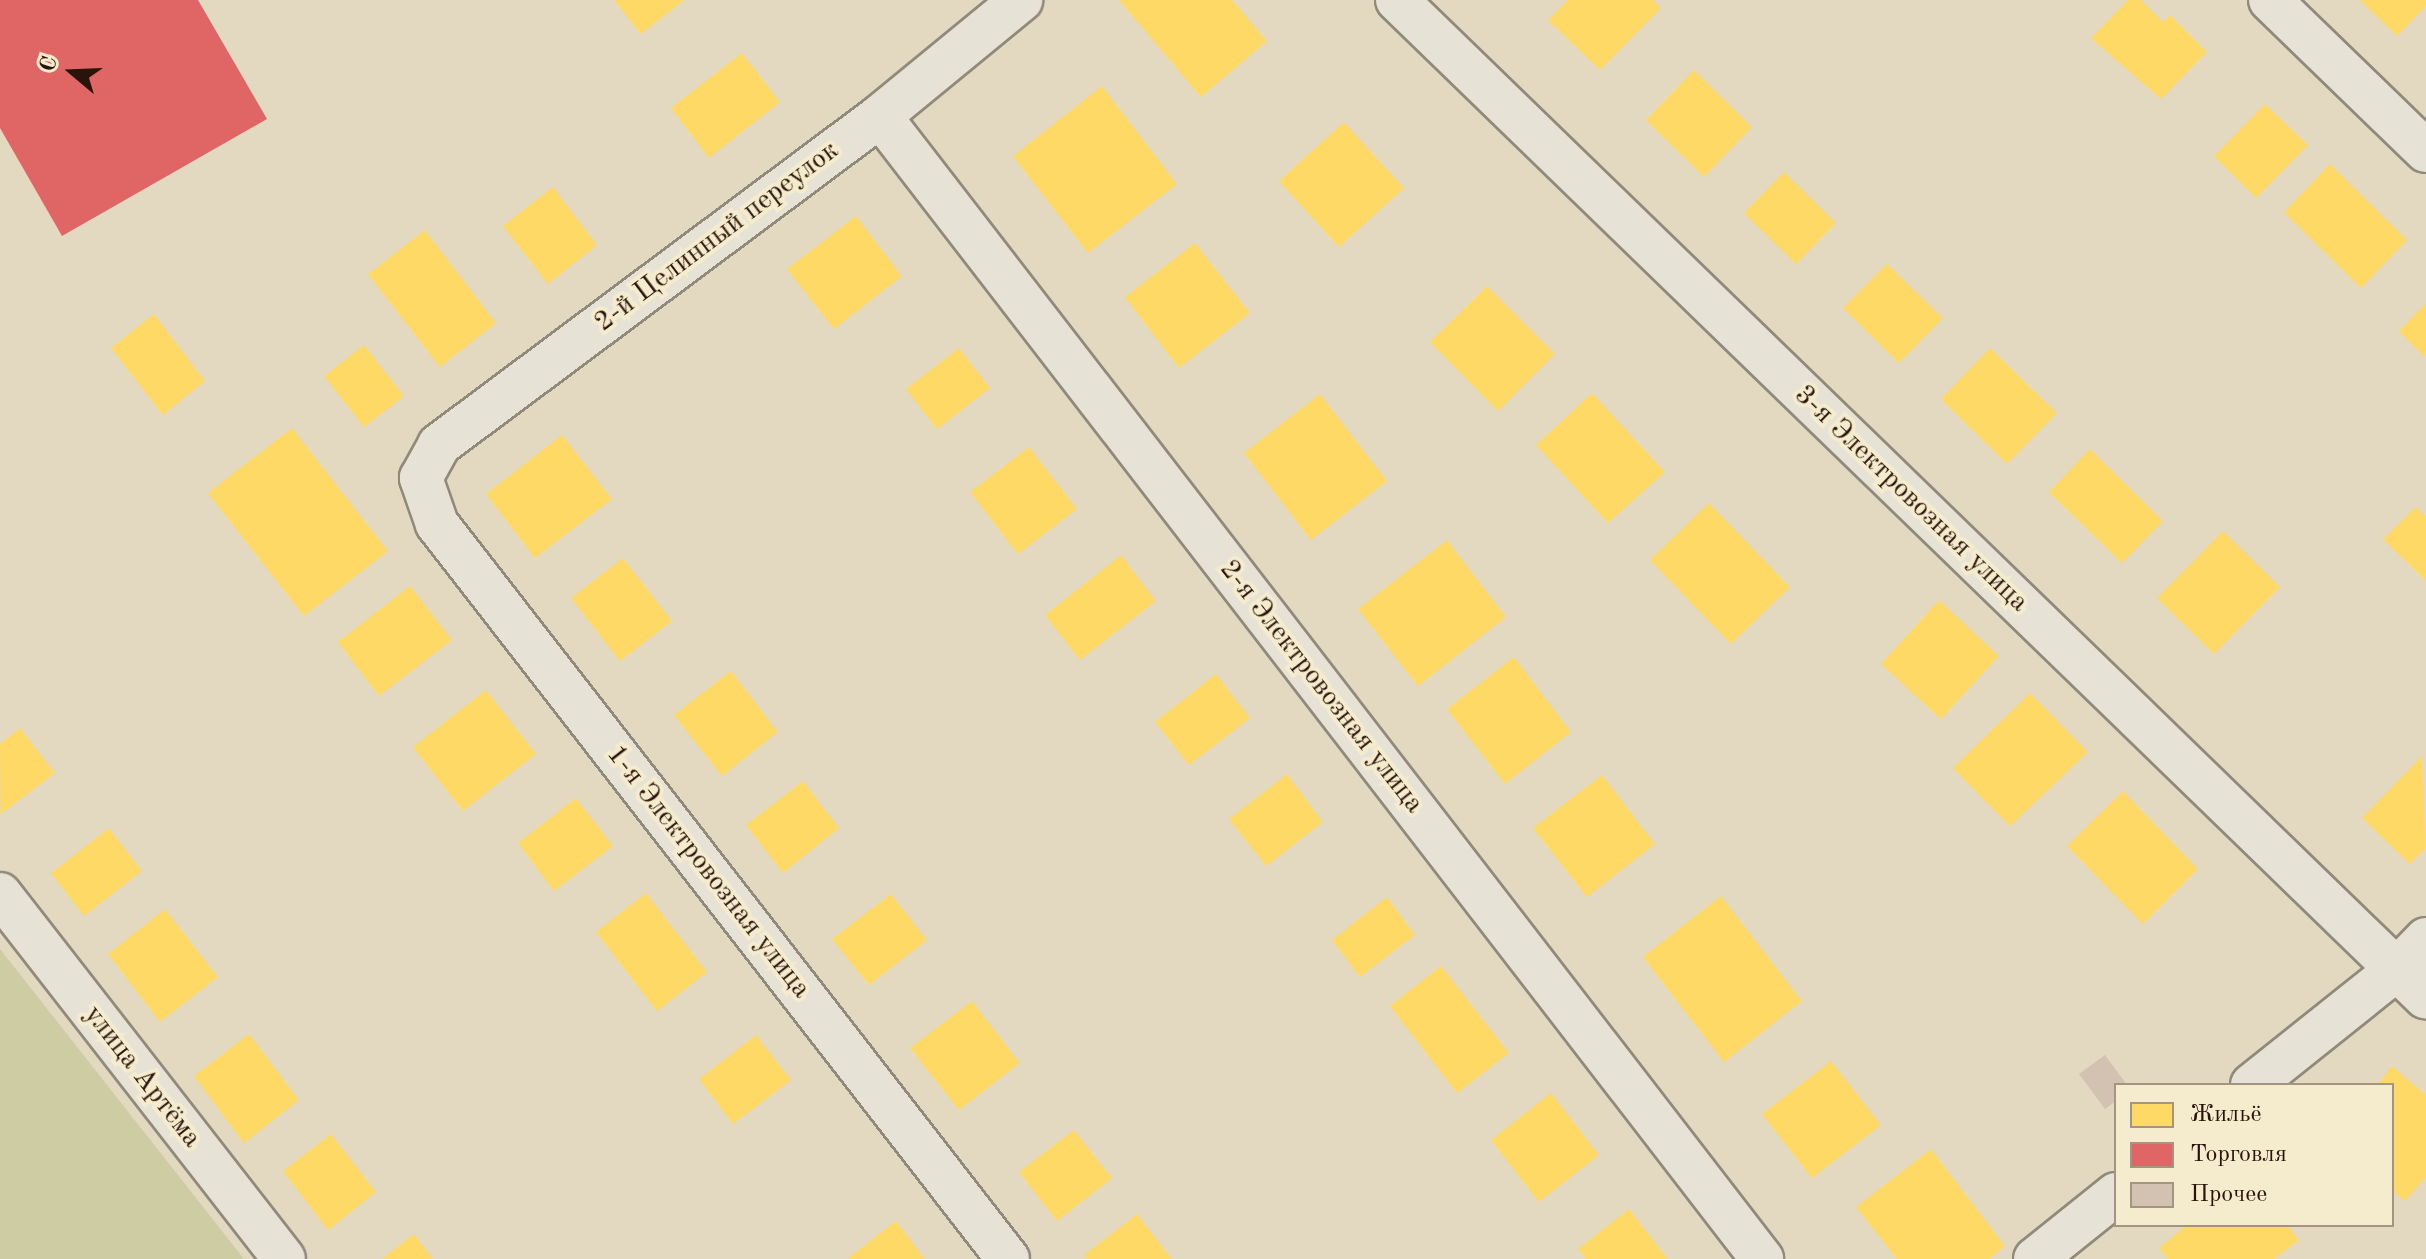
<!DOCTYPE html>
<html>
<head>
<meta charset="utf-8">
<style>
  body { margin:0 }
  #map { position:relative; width:2426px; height:1259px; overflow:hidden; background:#e2d9c0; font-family:"Old Standard TT",serif }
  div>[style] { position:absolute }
  .green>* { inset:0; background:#cdcca3 }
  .homes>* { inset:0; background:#ffd966 }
  .shops>* { inset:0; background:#e06666 }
  .building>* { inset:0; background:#d3c1b2 }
  .roads { filter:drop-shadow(2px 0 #91897a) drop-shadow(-2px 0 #91897a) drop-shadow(0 2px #91897a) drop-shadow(0 -2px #91897a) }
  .minor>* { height:42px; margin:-21px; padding:0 21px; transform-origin:21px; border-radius:21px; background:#e7e2d6 }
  span { translate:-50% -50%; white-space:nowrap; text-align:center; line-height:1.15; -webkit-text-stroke:8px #f5ebcd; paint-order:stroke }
  .street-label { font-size:28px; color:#29130a }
  .legend { position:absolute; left:2114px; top:1083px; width:280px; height:144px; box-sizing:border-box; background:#f5ebcd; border:2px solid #a3957f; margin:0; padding:10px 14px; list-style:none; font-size:24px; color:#29130a }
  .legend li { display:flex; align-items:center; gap:16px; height:40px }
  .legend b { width:40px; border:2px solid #a3957f }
  .north { position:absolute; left:32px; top:32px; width:80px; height:80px; -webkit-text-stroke:6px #f5ebcd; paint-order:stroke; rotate:289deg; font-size:22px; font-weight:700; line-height:32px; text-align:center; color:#29130a }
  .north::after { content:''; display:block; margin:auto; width:28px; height:36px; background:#29130a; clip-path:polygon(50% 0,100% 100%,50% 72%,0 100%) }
</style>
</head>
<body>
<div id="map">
  <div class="green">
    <i style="clip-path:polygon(0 949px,244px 1259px,0 1259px)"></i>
  </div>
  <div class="homes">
    <i style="clip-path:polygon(614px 0,684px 0,641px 34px)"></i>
    <i style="clip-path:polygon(1119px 0,1232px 0,1267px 41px,1201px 97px)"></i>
    <i style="clip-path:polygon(1568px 0,1653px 0,1661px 8px,1600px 70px,1548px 20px)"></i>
    <i style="clip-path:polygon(2128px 0,2141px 0,2163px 22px,2170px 15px,2207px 52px,2161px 99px,2091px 38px)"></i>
    <i style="clip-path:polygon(2360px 0,2426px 0,2426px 6px,2397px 36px)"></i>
    <i style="clip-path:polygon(742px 53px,780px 102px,709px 158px,671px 108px)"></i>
    <i style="clip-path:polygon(1694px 70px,1752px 127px,1704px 177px,1646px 120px)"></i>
    <i style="clip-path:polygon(1102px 86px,1177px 184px,1088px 253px,1013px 156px)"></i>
    <i style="clip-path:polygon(2265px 104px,2308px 145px,2256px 198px,2214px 156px)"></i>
    <i style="clip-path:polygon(1344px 122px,1404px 188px,1339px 247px,1279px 181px)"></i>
    <i style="clip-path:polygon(2330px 164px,2407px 240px,2361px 288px,2284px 212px)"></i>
    <i style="clip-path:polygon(1784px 172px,1836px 223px,1796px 264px,1744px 213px)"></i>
    <i style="clip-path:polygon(553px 187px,597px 245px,548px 284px,503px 226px)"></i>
    <i style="clip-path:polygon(856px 216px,902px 276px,834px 329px,787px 269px)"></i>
    <i style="clip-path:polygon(425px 230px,496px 323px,440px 367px,368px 274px)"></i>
    <i style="clip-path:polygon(1195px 243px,1250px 313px,1179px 368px,1125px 297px)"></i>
    <i style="clip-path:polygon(1887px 264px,1943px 318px,1899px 363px,1843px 308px)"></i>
    <i style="clip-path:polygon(1487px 286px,1555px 354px,1498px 411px,1430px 342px)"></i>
    <i style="clip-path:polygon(2426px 303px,2426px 358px,2399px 331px)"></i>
    <i style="clip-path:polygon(154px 314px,205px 381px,163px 415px,111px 348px)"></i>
    <i style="clip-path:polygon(364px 345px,404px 396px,364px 427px,324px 376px)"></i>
    <i style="clip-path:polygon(959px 348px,990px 388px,937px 429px,906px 389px)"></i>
    <i style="clip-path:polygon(1990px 348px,2057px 413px,2007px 464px,1941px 399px)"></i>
    <i style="clip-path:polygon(1592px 393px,1665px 472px,1608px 523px,1536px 445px)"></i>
    <i style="clip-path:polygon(1320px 394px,1387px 481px,1311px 540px,1244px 453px)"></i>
    <i style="clip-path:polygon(292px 428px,388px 551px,304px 616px,208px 493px)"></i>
    <i style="clip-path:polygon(562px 435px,612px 499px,535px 558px,486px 494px)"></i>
    <i style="clip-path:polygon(1029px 447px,1077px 509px,1018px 554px,970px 492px)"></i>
    <i style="clip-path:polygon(2090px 449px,2163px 521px,2122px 563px,2049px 492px)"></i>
    <i style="clip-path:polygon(1709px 503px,1790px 587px,1731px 644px,1650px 560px)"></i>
    <i style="clip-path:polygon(2416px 507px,2426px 517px,2426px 581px,2383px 539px)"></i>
    <i style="clip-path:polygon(2223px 531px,2280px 587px,2214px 654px,2157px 598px)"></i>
    <i style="clip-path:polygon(1447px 540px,1506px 617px,1418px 686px,1358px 609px)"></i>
    <i style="clip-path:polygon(1121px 555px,1156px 601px,1080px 660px,1045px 615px)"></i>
    <i style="clip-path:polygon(623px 558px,672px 621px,620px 661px,571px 598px)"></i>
    <i style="clip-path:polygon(410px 586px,452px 640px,379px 696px,338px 642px)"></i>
    <i style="clip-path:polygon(1939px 600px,1999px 656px,1941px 719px,1881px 664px)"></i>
    <i style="clip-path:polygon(1514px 657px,1571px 732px,1505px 784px,1447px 709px)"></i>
    <i style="clip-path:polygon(731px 671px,778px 732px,722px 776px,674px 715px)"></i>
    <i style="clip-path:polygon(1216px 674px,1250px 718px,1189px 765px,1155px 722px)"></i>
    <i style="clip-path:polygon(486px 690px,536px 754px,463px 811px,413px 747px)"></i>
    <i style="clip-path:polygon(2030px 693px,2088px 752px,2010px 826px,1953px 768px)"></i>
    <i style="clip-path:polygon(20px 728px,55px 773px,1px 814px,0 744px)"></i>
    <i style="clip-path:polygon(2422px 756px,2426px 848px,2410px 864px,2362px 818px)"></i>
    <i style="clip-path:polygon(1287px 774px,1323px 822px,1266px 866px,1229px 819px)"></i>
    <i style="clip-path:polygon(1602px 775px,1655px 844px,1587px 897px,1533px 828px)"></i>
    <i style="clip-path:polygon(803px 781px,839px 828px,783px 873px,746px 825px)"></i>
    <i style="clip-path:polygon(2123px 791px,2198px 869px,2143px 924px,2067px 846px)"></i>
    <i style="clip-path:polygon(576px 798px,613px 846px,554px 891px,518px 843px)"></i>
    <i style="clip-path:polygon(109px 828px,142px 871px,84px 916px,51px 873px)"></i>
    <i style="clip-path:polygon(646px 893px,707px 972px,657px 1011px,596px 932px)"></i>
    <i style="clip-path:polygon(891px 894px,927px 940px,869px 985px,832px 939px)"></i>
    <i style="clip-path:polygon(1721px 896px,1802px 1001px,1724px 1062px,1643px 957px)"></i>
    <i style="clip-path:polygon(1387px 897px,1415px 935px,1360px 977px,1332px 940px)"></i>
    <i style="clip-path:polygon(165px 909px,218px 977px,160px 1022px,108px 954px)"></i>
    <i style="clip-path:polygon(1441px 966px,1509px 1053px,1457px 1093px,1390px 1006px)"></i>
    <i style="clip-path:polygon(972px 1001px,1020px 1063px,959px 1110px,910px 1048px)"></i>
    <i style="clip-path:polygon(249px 1034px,299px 1100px,244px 1143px,194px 1076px)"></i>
    <i style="clip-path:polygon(756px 1035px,791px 1080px,733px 1124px,699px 1079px)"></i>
    <i style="clip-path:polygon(1831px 1061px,1881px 1125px,1812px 1178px,1762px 1114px)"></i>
    <i style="clip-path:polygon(2392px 1066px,2426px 1095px,2426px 1177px,2405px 1201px,2392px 1190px,2392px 1085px,2377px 1085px)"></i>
    <i style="clip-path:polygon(1551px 1093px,1599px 1155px,1539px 1202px,1491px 1140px)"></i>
    <i style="clip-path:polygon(1074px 1130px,1112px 1178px,1057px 1221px,1019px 1172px)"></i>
    <i style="clip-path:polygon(331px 1134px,376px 1192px,328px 1230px,283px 1171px)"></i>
    <i style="clip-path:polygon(1931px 1149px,2005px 1246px,1989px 1259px,1897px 1259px,1856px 1207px)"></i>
    <i style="clip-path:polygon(1629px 1209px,1668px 1259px,1586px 1259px,1578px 1249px)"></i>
    <i style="clip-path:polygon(1137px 1214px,1172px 1259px,1087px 1259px,1084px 1255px)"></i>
    <i style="clip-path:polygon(896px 1221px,925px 1259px,847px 1259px)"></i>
    <i style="clip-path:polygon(2187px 1225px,2287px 1225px,2299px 1240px,2274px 1259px,2168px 1259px,2159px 1248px)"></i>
    <i style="clip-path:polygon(414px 1234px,433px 1259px,382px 1259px)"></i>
  </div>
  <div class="shops">
    <i style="clip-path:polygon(0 0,198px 0,267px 119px,62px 236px,0 128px)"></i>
  </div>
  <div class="building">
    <i style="clip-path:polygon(2105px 1055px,2127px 1085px,2116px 1085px,2116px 1101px,2105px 1109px,2079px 1074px)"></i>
  </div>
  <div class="roads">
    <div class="minor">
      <i style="left:1397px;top:0;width:1433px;rotate:44.12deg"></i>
      <i style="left:2270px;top:0;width:217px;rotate:44.1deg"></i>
      <i style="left:880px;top:116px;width:1444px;rotate:52.34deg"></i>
      <i style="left:0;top:894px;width:462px;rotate:52.1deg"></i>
      <i style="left:2252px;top:1085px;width:184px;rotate:-38.6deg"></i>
      <i style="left:2396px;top:970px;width:43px;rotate:-45.9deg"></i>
      <i style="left:1008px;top:1259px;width:931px;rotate:-127.84deg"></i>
      <i style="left:437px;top:524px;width:49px;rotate:-109.2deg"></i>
      <i style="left:421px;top:478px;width:38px;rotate:-61deg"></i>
      <i style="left:439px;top:445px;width:550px;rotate:-36.72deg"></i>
      <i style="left:880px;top:116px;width:183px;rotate:-39.4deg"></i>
      <i style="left:2035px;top:1259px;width:104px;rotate:-38.7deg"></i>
    </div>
  </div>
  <div class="street-label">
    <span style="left:717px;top:237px;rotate:-37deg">2-й Целинный переулок</span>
    <span style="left:1911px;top:499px;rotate:44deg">3-я Электровозная улица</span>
    <span style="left:1321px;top:687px;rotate:52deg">2-я Электровозная улица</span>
    <span style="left:708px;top:872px;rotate:52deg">1-я Электровозная улица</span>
    <span style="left:142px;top:1077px;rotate:52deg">улица Артёма</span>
  </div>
  <ul class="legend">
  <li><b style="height:22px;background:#ffd966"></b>Жильё</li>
  <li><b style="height:22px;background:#e06666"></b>Торговля</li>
  <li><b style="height:22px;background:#d3c1b2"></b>Прочее</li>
  </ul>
  <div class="north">С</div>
</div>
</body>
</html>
